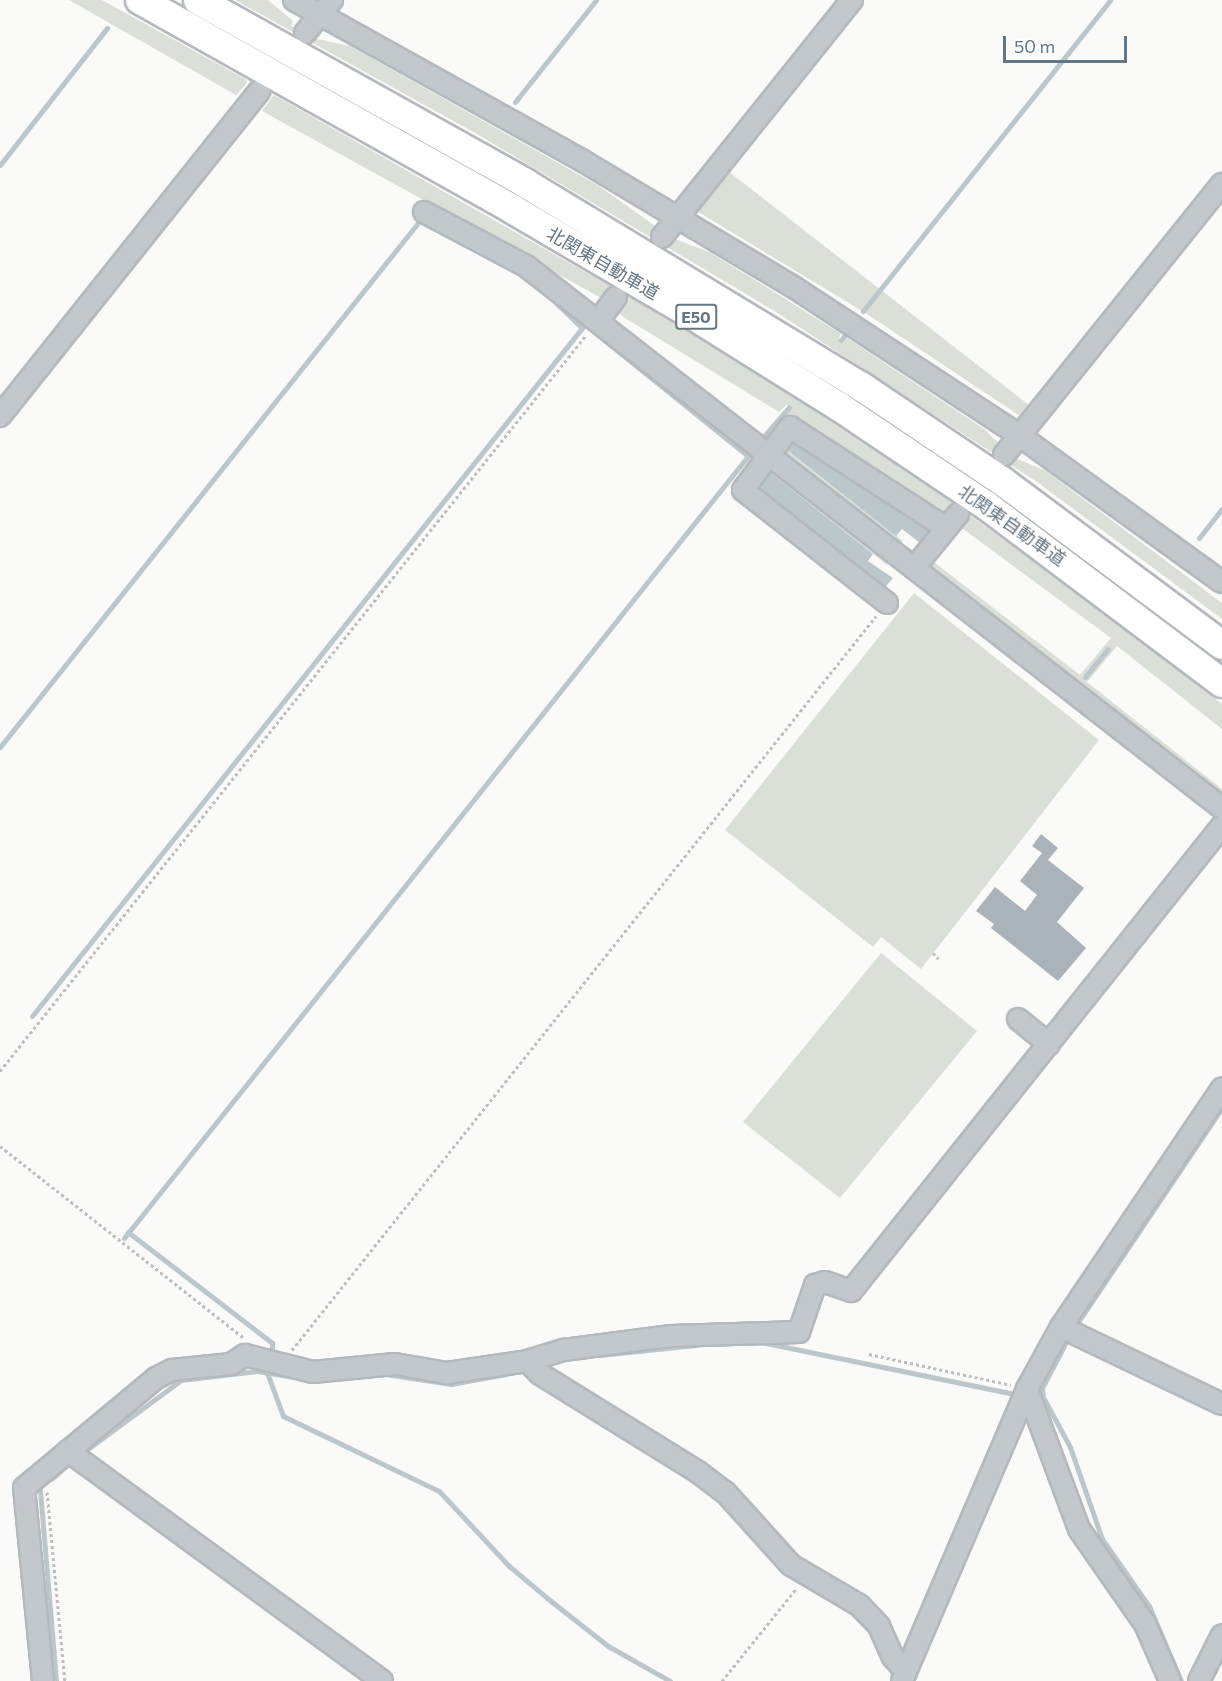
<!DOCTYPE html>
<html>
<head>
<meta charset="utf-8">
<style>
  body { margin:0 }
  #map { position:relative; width:1222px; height:1681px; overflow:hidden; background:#fafaf8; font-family:Commissioner,"Noto Sans JP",sans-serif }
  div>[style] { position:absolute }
  .green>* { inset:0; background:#dadfd7 }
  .water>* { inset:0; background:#bbc7cb }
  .stream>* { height:5px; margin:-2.5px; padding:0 2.5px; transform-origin:2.5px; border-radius:2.5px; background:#bbc7cb }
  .building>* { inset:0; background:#aab3b9 }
  .path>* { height:3px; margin-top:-1.5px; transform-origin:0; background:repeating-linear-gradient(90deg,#bbbfc2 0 3px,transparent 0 6px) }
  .roads { filter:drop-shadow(2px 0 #b4b9bd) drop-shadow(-2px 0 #b4b9bd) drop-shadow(0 2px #b4b9bd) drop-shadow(0 -2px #b4b9bd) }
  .minor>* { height:20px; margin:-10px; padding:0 10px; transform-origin:10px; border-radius:10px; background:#c3c8cc }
  .highway>* { height:28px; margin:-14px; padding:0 14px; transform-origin:14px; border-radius:14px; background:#fff }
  span { translate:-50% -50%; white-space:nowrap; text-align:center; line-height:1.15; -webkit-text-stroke:6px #fff; paint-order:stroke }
  .shield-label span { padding:2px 4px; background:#fff; border:2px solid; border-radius:4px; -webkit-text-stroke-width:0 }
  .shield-label { font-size:16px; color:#657683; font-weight:700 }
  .street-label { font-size:18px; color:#657683 }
  .scale { position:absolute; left:1003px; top:36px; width:124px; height:27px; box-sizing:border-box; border:3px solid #657683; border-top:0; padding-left:8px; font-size:18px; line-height:21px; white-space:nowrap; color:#657683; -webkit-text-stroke:4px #fff; paint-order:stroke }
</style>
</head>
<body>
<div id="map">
  <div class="green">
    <i style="clip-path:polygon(69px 0,102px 0,247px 80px,246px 84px,236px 95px)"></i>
    <i style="clip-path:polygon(235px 0,268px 0,293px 21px,291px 26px,317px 39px,350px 46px,599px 186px,672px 238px,709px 252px,763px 285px,841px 334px,839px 338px,843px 342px,847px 338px,984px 429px,1013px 457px,1046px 471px,1222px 603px,1222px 619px,1037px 482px,776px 312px,475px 133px)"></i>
    <i style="clip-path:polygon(274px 95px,647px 307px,776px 385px,943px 496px,1094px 604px,1222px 704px,1222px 729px,1117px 646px,1087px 682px,1222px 789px,1222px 796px,927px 567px,930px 559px,1080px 675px,1111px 638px,947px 517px,938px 516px,785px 417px,791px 408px,786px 405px,779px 412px,625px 318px,603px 299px,262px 111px)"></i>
    <i style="clip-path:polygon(724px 168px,1034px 409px,1026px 420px,867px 314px,695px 210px)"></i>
    <i style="clip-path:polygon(782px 446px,903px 541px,899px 546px,779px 451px)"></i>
    <i style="clip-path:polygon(770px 466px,888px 558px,887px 565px,767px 470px)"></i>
    <i style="clip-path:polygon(914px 593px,1099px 740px,921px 969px,881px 937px,873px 947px,725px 830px)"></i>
    <i style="clip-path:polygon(881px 953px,977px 1031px,840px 1198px,743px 1122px)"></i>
  </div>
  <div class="water">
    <i style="clip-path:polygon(793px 436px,933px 528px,920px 543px,902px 529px,896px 536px,782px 446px)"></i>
    <i style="clip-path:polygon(767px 470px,873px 554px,868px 561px,893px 578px,882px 591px,752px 490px)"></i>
  </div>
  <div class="stream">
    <i style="left:515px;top:102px;width:130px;rotate:-51.5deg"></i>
    <i style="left:0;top:165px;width:174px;rotate:-52deg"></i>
    <i style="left:863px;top:311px;width:397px;rotate:-51.5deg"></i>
    <i style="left:841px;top:340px;width:5px;rotate:-53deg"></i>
    <i style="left:764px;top:436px;width:38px;rotate:-49deg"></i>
    <i style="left:1199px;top:538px;width:37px;rotate:-52deg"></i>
    <i style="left:1085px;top:677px;width:36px;rotate:-51deg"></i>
    <i style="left:0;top:747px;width:669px;rotate:-51.43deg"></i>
    <i style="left:32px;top:1016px;width:881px;rotate:-51.36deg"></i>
    <i style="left:582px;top:328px;width:49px;rotate:-135.8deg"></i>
    <i style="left:128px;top:1232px;width:182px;rotate:37.6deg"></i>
    <i style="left:272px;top:1343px;width:7px;rotate:90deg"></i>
    <i style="left:124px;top:1238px;width:1000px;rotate:-51.41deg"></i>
    <i style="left:748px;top:456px;width:188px;rotate:-141.1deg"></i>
    <i style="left:1074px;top:1328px;width:265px;rotate:-56.1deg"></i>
    <i style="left:761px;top:1342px;width:263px;rotate:11.6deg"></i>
    <i style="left:1065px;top:1344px;width:50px;rotate:117.6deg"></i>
    <i style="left:1042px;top:1388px;width:9px;rotate:84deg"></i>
    <i style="left:1043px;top:1397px;width:57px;rotate:61.6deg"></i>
    <i style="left:1070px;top:1447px;width:97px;rotate:70.8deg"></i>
    <i style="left:1102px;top:1539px;width:82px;rotate:55deg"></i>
    <i style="left:1149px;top:1606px;width:82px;rotate:66.9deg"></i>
    <i style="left:600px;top:1355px;width:96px;rotate:-6deg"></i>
    <i style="left:266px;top:1370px;width:49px;rotate:69.7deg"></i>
    <i style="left:283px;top:1416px;width:173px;rotate:25.7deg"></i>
    <i style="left:439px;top:1491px;width:103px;rotate:47deg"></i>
    <i style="left:509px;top:1566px;width:50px;rotate:40.1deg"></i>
    <i style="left:547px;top:1598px;width:78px;rotate:38.2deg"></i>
    <i style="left:608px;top:1646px;width:71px;rotate:29.4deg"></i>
    <i style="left:385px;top:1374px;width:67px;rotate:8.6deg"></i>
    <i style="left:451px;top:1384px;width:56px;rotate:-10.3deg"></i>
    <i style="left:85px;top:1451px;width:119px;rotate:-36.5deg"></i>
    <i style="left:181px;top:1380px;width:77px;rotate:-6.8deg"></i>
    <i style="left:257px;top:1371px;width:38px;rotate:9deg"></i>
    <i style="left:51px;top:1479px;width:23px;rotate:-41deg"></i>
    <i style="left:40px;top:1490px;width:192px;rotate:85.2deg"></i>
  </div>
  <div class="building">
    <i style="clip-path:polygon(1041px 834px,1058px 848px,1048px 860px,1084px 888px,1057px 922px,1086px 948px,1058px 981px,991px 928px,994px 924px,976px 911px,995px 887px,1025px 911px,1037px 895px,1020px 881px,1042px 853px,1032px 846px)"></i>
  </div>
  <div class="path">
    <i style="left:933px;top:953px;width:8px;rotate:45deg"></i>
    <i style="left:0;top:1071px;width:941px;rotate:-51.47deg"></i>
    <i style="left:0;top:1146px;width:310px;rotate:38.2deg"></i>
    <i style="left:292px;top:1350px;width:938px;rotate:-51.49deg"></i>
    <i style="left:869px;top:1354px;width:145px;rotate:12.3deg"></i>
    <i style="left:47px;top:1492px;width:190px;rotate:84.6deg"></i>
    <i style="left:722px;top:1681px;width:118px;rotate:-51.2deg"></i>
  </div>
  <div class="roads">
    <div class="minor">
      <i style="left:294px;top:0;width:331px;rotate:29.1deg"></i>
      <i style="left:583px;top:161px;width:247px;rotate:30.9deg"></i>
      <i style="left:795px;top:288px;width:269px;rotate:33.3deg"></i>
      <i style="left:1020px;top:436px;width:249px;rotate:35.9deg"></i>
      <i style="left:305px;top:33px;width:43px;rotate:-50.7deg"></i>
      <i style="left:424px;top:212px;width:115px;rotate:27.9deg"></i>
      <i style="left:526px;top:266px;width:882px;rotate:37.91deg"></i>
      <i style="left:662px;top:237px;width:304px;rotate:-51.3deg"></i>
      <i style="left:598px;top:321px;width:30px;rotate:-53deg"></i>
      <i style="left:0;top:416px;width:416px;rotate:-51.4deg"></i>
      <i style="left:1004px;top:455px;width:348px;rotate:-51.2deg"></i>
      <i style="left:914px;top:568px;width:70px;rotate:-50.8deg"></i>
      <i style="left:887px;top:603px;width:183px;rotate:-141.9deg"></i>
      <i style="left:743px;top:490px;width:79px;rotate:-53.3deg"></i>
      <i style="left:790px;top:427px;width:186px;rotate:32.9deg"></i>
      <i style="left:1018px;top:1019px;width:40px;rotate:39deg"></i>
      <i style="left:1061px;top:1327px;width:178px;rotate:25.6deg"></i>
      <i style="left:527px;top:1361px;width:18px;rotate:45deg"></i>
      <i style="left:540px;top:1374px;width:186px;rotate:31.8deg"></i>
      <i style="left:698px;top:1472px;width:34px;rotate:37deg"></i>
      <i style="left:725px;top:1492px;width:98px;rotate:47.9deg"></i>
      <i style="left:791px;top:1565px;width:79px;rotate:30.5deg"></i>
      <i style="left:859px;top:1605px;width:29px;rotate:46deg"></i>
      <i style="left:879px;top:1626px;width:34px;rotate:66deg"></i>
      <i style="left:893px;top:1657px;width:20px;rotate:49deg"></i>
      <i style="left:1027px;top:1389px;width:149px;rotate:69.6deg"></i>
      <i style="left:1079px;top:1529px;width:116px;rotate:55.2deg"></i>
      <i style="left:1145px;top:1624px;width:62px;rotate:66.3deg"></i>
      <i style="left:68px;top:1451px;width:389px;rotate:36.2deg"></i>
      <i style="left:43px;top:1681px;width:194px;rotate:-95.6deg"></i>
      <i style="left:24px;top:1488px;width:172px;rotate:-39.8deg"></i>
      <i style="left:156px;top:1378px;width:18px;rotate:-27deg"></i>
      <i style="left:172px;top:1370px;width:59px;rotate:-5.8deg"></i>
      <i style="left:231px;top:1364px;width:17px;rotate:-33deg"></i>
      <i style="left:245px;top:1355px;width:70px;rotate:14deg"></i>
      <i style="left:313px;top:1372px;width:82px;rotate:-5.6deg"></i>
      <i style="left:395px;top:1364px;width:53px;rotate:9.8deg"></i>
      <i style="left:447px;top:1373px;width:81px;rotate:-8.5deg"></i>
      <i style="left:527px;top:1361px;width:39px;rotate:-17deg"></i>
      <i style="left:564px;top:1350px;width:108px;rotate:-7.5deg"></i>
      <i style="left:671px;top:1336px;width:128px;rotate:-1.8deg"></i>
      <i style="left:799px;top:1332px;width:50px;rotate:-71.2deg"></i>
      <i style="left:815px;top:1285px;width:10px;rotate:-17deg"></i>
      <i style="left:825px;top:1282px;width:28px;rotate:19deg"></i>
      <i style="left:851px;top:1291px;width:8px;rotate:-50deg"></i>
      <i style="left:856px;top:1285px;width:587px;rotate:-51.43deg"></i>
      <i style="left:902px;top:1681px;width:318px;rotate:-66.8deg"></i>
      <i style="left:1027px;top:1389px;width:71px;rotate:-61.3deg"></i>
      <i style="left:1061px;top:1327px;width:288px;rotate:-56deg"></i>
      <i style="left:1199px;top:1681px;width:51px;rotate:-63.4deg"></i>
    </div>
    <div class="highway">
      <i style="left:140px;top:0;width:427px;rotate:29.3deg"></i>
      <i style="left:512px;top:209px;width:202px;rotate:30.4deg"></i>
      <i style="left:686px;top:311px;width:179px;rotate:32deg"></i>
      <i style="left:838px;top:406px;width:179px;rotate:33.9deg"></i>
      <i style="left:987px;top:506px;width:294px;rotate:37deg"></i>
      <i style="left:198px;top:0;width:375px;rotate:29.2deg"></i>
      <i style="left:525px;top:183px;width:394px;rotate:31.2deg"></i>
      <i style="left:862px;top:387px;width:169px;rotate:33.9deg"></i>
      <i style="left:1002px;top:481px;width:274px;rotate:36.7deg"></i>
    </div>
  </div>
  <div class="shield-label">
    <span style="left:696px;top:317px">E50</span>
  </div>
  <div class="street-label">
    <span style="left:603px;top:263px;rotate:30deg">北関東自動車道</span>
    <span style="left:1012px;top:525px;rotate:35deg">北関東自動車道</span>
  </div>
  <div class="scale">50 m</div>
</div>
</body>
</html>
